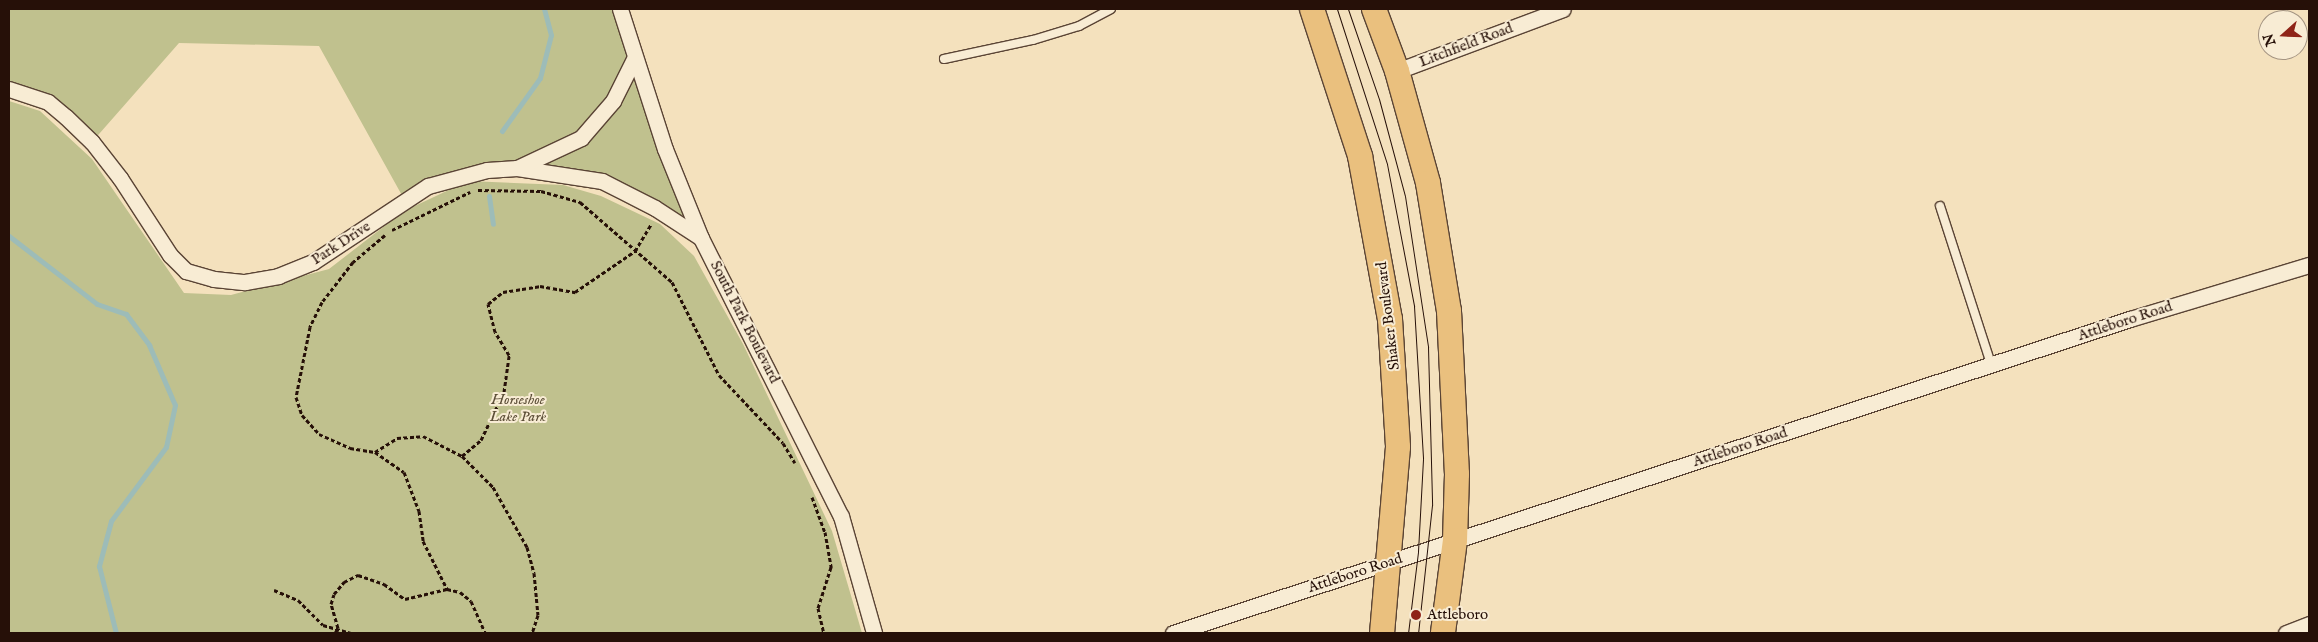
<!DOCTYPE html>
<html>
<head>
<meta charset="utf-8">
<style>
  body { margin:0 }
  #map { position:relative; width:2318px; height:642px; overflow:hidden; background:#f4e1bd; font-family:"IM FELL English",serif }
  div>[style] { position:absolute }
  .green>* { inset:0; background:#c0c18e }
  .stream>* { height:5px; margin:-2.5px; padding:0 2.5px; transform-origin:2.5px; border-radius:2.5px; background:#9dbcb8 }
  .path>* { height:3px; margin-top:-1.5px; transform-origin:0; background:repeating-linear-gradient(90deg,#261008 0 4px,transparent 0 6.5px) }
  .roads { filter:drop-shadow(1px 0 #5a4435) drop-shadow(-1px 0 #5a4435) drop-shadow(0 1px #5a4435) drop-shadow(0 -1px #5a4435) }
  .service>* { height:8px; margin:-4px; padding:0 4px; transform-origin:4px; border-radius:4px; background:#f8ecd4 }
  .minor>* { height:15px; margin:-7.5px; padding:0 7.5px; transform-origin:7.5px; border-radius:7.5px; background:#f8ecd4 }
  .primary>* { height:24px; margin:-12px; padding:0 12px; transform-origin:12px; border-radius:12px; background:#eac07e }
  .tram>* { height:1px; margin:-0.5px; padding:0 0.5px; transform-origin:0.5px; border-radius:0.5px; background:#261008 }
  .dots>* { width:14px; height:14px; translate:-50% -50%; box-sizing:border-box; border:2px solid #f8ecd4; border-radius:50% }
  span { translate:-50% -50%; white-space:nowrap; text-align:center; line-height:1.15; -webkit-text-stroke:4px #f8ecd4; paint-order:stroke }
  .street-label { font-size:15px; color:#261008 }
  .park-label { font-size:15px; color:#5c4e37; font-style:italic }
  .poi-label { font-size:15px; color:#261008 }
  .left { translate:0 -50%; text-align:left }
  .frame { position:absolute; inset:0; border:10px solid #261008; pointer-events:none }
  .north { position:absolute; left:2258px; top:10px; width:50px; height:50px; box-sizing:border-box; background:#f8ecd4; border:1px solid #a49482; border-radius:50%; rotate:250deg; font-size:14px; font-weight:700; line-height:20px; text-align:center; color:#261008 }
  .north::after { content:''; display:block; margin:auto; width:18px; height:22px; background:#8f2418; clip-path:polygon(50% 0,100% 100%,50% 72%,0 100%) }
</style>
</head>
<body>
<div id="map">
  <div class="green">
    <i style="clip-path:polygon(9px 9px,620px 9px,701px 238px,602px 181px,517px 168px,404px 199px,319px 46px,179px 43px,92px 142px,66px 117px,9px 89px)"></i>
    <i style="clip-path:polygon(9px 101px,40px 111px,92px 159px,184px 293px,231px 295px,329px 269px,404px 211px,468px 181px,563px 185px,601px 196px,660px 224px,694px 256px,743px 344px,832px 531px,862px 633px,9px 633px)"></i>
  </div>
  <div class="stream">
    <i style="left:502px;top:131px;width:65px;rotate:-54.4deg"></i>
    <i style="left:540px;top:78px;width:44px;rotate:-75.7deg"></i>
    <i style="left:551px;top:35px;width:27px;rotate:-105deg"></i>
    <i style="left:489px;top:196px;width:28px;rotate:82deg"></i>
    <i style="left:9px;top:236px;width:111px;rotate:37.7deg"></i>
    <i style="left:97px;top:304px;width:31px;rotate:19deg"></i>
    <i style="left:126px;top:314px;width:39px;rotate:53deg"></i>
    <i style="left:149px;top:345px;width:65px;rotate:66.6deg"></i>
    <i style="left:175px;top:405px;width:43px;rotate:102.1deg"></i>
    <i style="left:166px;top:447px;width:92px;rotate:126.6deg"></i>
    <i style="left:111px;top:521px;width:47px;rotate:104.9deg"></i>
    <i style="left:99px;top:566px;width:69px;rotate:75.8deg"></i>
  </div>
  <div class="path">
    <i style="left:478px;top:190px;width:63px;rotate:0.9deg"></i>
    <i style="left:541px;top:191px;width:41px;rotate:15.8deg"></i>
    <i style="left:580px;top:202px;width:122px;rotate:41deg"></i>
    <i style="left:672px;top:282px;width:104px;rotate:63.2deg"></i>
    <i style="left:719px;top:375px;width:93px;rotate:46.7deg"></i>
    <i style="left:783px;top:443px;width:23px;rotate:59deg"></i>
    <i style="left:392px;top:230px;width:87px;rotate:-26deg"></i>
    <i style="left:385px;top:235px;width:42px;rotate:139.8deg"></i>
    <i style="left:353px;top:262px;width:51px;rotate:127.8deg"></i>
    <i style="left:322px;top:302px;width:28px;rotate:116deg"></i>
    <i style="left:310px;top:327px;width:71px;rotate:101.3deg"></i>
    <i style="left:296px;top:397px;width:19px;rotate:72deg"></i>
    <i style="left:302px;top:415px;width:25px;rotate:48deg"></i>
    <i style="left:319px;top:434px;width:34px;rotate:24deg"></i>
    <i style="left:350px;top:448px;width:25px;rotate:9deg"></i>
    <i style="left:375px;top:452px;width:35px;rotate:35deg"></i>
    <i style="left:404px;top:472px;width:42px;rotate:69deg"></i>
    <i style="left:419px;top:511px;width:30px;rotate:82deg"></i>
    <i style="left:423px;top:541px;width:54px;rotate:63.4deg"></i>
    <i style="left:375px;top:452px;width:26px;rotate:-32deg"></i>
    <i style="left:397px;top:438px;width:26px;rotate:-4deg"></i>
    <i style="left:423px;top:436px;width:44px;rotate:27.1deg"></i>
    <i style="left:462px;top:456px;width:44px;rotate:45deg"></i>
    <i style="left:493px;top:487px;width:69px;rotate:60.5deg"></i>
    <i style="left:527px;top:547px;width:27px;rotate:75deg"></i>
    <i style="left:534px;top:573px;width:42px;rotate:84.6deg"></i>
    <i style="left:538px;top:615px;width:19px;rotate:108deg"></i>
    <i style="left:462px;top:456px;width:25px;rotate:-40deg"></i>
    <i style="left:481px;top:440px;width:53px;rotate:-64.4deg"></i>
    <i style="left:504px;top:392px;width:37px;rotate:-82deg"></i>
    <i style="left:509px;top:355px;width:27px;rotate:-121deg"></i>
    <i style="left:495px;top:332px;width:29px;rotate:-104deg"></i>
    <i style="left:488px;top:304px;width:19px;rotate:-39deg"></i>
    <i style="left:503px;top:292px;width:37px;rotate:-9deg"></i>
    <i style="left:540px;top:286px;width:36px;rotate:10deg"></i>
    <i style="left:575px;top:292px;width:73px;rotate:-34.3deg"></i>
    <i style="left:635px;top:251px;width:31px;rotate:-59deg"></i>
    <i style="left:812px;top:497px;width:37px;rotate:70deg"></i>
    <i style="left:825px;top:532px;width:36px;rotate:80deg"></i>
    <i style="left:831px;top:567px;width:43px;rotate:107.6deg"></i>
    <i style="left:818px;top:608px;width:26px;rotate:77deg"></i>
    <i style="left:274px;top:590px;width:26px;rotate:23deg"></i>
    <i style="left:298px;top:600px;width:35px;rotate:45deg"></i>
    <i style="left:323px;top:625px;width:29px;rotate:16deg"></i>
    <i style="left:335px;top:633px;width:6px;rotate:-59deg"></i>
    <i style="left:338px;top:628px;width:25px;rotate:-106deg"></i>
    <i style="left:331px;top:604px;width:10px;rotate:-73deg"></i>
    <i style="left:334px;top:594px;width:16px;rotate:-50deg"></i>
    <i style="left:344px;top:582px;width:16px;rotate:-27deg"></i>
    <i style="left:358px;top:575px;width:28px;rotate:19deg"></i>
    <i style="left:384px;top:584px;width:26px;rotate:36deg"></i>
    <i style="left:405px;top:599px;width:43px;rotate:-13.4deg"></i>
    <i style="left:447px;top:589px;width:13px;rotate:13deg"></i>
    <i style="left:460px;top:592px;width:14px;rotate:39deg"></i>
    <i style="left:471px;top:601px;width:35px;rotate:66deg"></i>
  </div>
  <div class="roads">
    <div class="service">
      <i style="left:944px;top:59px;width:91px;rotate:-12.1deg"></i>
      <i style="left:1033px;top:40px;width:48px;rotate:-16.9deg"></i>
      <i style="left:1079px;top:26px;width:36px;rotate:-28deg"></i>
      <i style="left:1940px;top:206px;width:166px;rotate:72.1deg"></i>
    </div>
    <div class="minor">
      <i style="left:620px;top:9px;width:147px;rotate:72.2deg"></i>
      <i style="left:665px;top:149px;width:96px;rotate:68deg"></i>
      <i style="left:701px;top:238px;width:311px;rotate:63.3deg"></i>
      <i style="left:841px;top:516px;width:122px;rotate:74.2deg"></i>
      <i style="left:1397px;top:71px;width:177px;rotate:-20.5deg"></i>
      <i style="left:9px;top:89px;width:41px;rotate:18.4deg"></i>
      <i style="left:48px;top:102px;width:23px;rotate:40deg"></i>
      <i style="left:66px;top:117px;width:36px;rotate:44deg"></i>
      <i style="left:92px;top:142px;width:46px;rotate:52.1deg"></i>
      <i style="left:120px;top:178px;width:92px;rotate:57deg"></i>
      <i style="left:170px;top:255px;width:23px;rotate:45deg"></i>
      <i style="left:186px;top:271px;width:29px;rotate:16deg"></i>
      <i style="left:214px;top:279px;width:31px;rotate:6deg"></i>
      <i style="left:245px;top:282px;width:34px;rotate:-10deg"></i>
      <i style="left:278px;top:276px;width:38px;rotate:-22deg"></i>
      <i style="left:313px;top:262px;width:138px;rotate:-33.5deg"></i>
      <i style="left:428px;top:186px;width:61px;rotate:-15.2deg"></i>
      <i style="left:487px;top:170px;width:30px;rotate:-4deg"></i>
      <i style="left:517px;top:168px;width:86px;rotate:8.7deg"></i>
      <i style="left:602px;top:181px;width:59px;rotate:27deg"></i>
      <i style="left:655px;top:208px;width:55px;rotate:33.1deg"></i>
      <i style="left:517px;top:168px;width:71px;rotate:-25.1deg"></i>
      <i style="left:581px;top:138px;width:49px;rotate:-49.1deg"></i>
      <i style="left:613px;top:101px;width:47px;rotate:-63.4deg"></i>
      <i style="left:1173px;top:633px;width:1007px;rotate:-18.17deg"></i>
      <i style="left:2130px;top:319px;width:187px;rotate:-16.8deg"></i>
      <i style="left:2286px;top:633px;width:25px;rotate:-21deg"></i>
    </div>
    <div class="primary">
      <i style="left:1312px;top:9px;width:155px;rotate:71.9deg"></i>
      <i style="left:1360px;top:156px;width:166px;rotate:79.6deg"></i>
      <i style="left:1390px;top:319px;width:128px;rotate:86.4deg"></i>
      <i style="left:1398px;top:447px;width:187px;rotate:94.9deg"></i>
      <i style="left:1374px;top:9px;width:66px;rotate:69.6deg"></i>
      <i style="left:1397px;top:71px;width:116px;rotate:74.5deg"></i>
      <i style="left:1428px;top:183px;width:130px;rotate:80.7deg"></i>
      <i style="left:1449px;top:311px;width:163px;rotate:87.2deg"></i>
      <i style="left:1457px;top:474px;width:66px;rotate:91.7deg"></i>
      <i style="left:1455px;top:540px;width:94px;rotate:97.4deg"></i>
    </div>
  </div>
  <div class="tram">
    <i style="left:1337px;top:9px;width:163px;rotate:72.1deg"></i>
    <i style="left:1387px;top:164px;width:145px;rotate:79.2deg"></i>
    <i style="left:1414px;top:306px;width:153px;rotate:86.6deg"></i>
    <i style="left:1423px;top:459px;width:93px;rotate:93.1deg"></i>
    <i style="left:1418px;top:552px;width:82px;rotate:97deg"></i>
    <i style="left:1348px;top:9px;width:95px;rotate:71deg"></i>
    <i style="left:1379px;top:99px;width:100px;rotate:75deg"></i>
    <i style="left:1405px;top:196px;width:153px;rotate:81.3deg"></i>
    <i style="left:1428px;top:347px;width:158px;rotate:88.5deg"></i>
    <i style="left:1432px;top:505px;width:129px;rotate:96.2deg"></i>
  </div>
  <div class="dots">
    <i style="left:1416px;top:615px;background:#8f2418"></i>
  </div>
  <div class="street-label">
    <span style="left:1466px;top:45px;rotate:-21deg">Litchfield Road</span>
    <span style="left:341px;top:243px;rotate:-33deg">Park Drive</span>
    <span style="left:1388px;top:316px;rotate:-97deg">Shaker Boulevard</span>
    <span style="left:2125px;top:321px;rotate:-18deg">Attleboro Road</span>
    <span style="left:745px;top:322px;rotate:63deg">South Park Boulevard</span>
    <span style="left:1740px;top:447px;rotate:-18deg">Attleboro Road</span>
    <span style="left:1355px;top:573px;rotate:-18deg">Attleboro Road</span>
  </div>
  <div class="park-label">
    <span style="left:518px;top:408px">Horseshoe<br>Lake Park</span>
  </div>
  <div class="poi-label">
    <span class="left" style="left:1427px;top:615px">Attleboro</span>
  </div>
  <div class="frame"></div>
  <div class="north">N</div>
</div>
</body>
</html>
